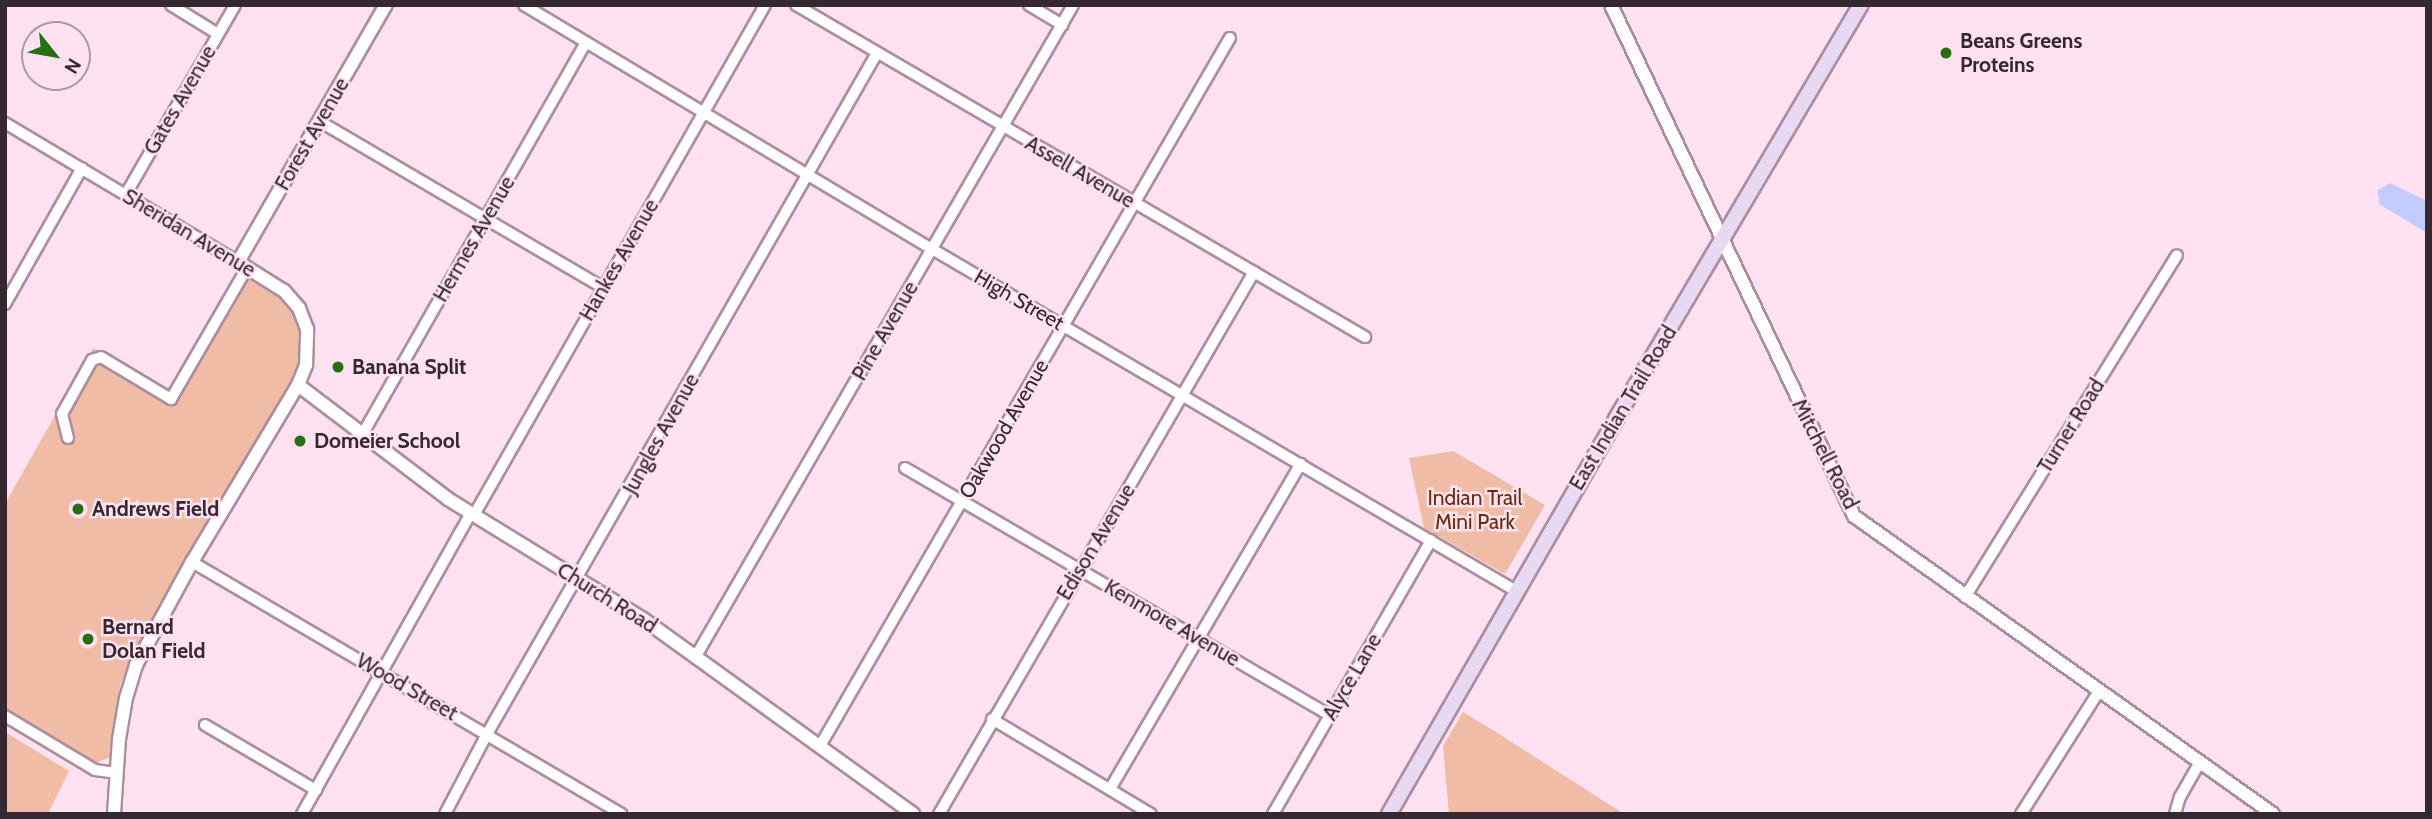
<!DOCTYPE html>
<html>
<head>
<meta charset="utf-8">
<style>
  body { margin:0 }
  #map { position:relative; width:2432px; height:819px; overflow:hidden; background:#fee2f2; font-family:Cabin,sans-serif }
  div>[style] { position:absolute }
  .green>* { inset:0; background:#f0bca5 }
  .water>* { inset:0; background:#c4ccff }
  .roads { filter:drop-shadow(2px 0 #ac8da0) drop-shadow(-2px 0 #ac8da0) drop-shadow(0 2px #ac8da0) drop-shadow(0 -2px #ac8da0) }
  .minor>* { height:10px; margin:-5px; padding:0 5px; transform-origin:5px; border-radius:5px; background:#fff }
  .tertiary>* { height:12px; margin:-6px; padding:0 6px; transform-origin:6px; border-radius:6px; background:#fff }
  .secondary>* { height:14px; margin:-7px; padding:0 7px; transform-origin:7px; border-radius:7px; background:#e8d9f3 }
  .dots>* { width:19px; height:19px; translate:-50% -50%; box-sizing:border-box; border:4px solid #fee2f2; border-radius:50% }
  span { translate:-50% -50%; white-space:nowrap; text-align:center; line-height:1.15; -webkit-text-stroke:5px #fee2f2; paint-order:stroke }
  .poi-label { font-size:21px; color:#352830; font-weight:700 }
  .left { translate:0 -50%; text-align:left }
  .street-label { font-size:21px; color:#352830 }
  .park-label { font-size:21px; color:#6b2b07 }
  .frame { position:absolute; inset:0; border:7px solid #352830; pointer-events:none }
  .north { position:absolute; left:21px; top:21px; width:70px; height:70px; box-sizing:border-box; background:#fee2f2; border:2px solid #ae98a4; border-radius:50%; rotate:121deg; font-size:19px; font-weight:700; line-height:28px; text-align:center; color:#352830 }
  .north::after { content:''; display:block; margin:auto; width:24px; height:32px; background:#257012; clip-path:polygon(50% 0,100% 100%,50% 72%,0 100%) }
</style>
</head>
<body>
<div id="map">
  <div class="green">
    <i style="clip-path:polygon(239px 269px,277px 292px,290px 304px,302px 332px,302px 359px,283px 397px,133px 653px,120px 685px,110px 757px,96px 763px,5px 708px,5px 504px,93px 348px,170px 392px)"></i>
    <i style="clip-path:polygon(1453px 451px,1545px 505px,1505px 574px,1424px 528px,1409px 458px)"></i>
    <i style="clip-path:polygon(1463px 712px,1496px 732px,1624px 814px,1449px 814px,1443px 746px)"></i>
    <i style="clip-path:polygon(5px 732px,69px 771px,48px 814px,5px 814px)"></i>
  </div>
  <div class="water">
    <i style="clip-path:polygon(2390px 183px,2427px 201px,2427px 233px,2379px 204px,2378px 190px)"></i>
  </div>
  <div class="roads">
    <div class="minor">
      <i style="left:171px;top:5px;width:55px;rotate:31.7deg"></i>
      <i style="left:524px;top:5px;width:475px;rotate:30.9deg"></i>
      <i style="left:932px;top:249px;width:677px;rotate:30.35deg"></i>
      <i style="left:796px;top:5px;width:659px;rotate:30.26deg"></i>
      <i style="left:1029px;top:5px;width:39px;rotate:31deg"></i>
      <i style="left:319px;top:121px;width:330px;rotate:30.4deg"></i>
      <i style="left:5px;top:123px;width:271px;rotate:30.8deg"></i>
      <i style="left:126px;top:194px;width:218px;rotate:-60deg"></i>
      <i style="left:5px;top:304px;width:156px;rotate:-60.5deg"></i>
      <i style="left:362px;top:435px;width:452px;rotate:-60.3deg"></i>
      <i style="left:68px;top:438px;width:25px;rotate:-104deg"></i>
      <i style="left:62px;top:414px;width:62px;rotate:-60.9deg"></i>
      <i style="left:92px;top:360px;width:9px;rotate:-18deg"></i>
      <i style="left:101px;top:357px;width:82px;rotate:31deg"></i>
      <i style="left:171px;top:399px;width:151px;rotate:-59.9deg"></i>
      <i style="left:905px;top:468px;width:492px;rotate:30.2deg"></i>
      <i style="left:474px;top:515px;width:587px;rotate:-60.29deg"></i>
      <i style="left:192px;top:562px;width:498px;rotate:30.4deg"></i>
      <i style="left:1965px;top:597px;width:402px;rotate:-58.2deg"></i>
      <i style="left:696px;top:656px;width:752px;rotate:-59.92deg"></i>
      <i style="left:5px;top:716px;width:105px;rotate:31deg"></i>
      <i style="left:95px;top:770px;width:21px;rotate:8deg"></i>
      <i style="left:992px;top:719px;width:185px;rotate:30.9deg"></i>
      <i style="left:205px;top:725px;width:129px;rotate:30.4deg"></i>
      <i style="left:820px;top:746px;width:818px;rotate:-59.93deg"></i>
      <i style="left:1110px;top:789px;width:377px;rotate:-59.6deg"></i>
      <i style="left:302px;top:814px;width:345px;rotate:-60.7deg"></i>
      <i style="left:445px;top:814px;width:90px;rotate:-62.3deg"></i>
      <i style="left:487px;top:734px;width:785px;rotate:-60.2deg"></i>
      <i style="left:939px;top:814px;width:627px;rotate:-59.84deg"></i>
      <i style="left:1273px;top:814px;width:316px;rotate:-60deg"></i>
      <i style="left:2021px;top:814px;width:146px;rotate:-57.6deg"></i>
      <i style="left:2175px;top:814px;width:18px;rotate:-74deg"></i>
      <i style="left:2180px;top:797px;width:40px;rotate:-60.3deg"></i>
    </div>
    <div class="tertiary">
      <i style="left:1611px;top:5px;width:566px;rotate:64.57deg"></i>
      <i style="left:1854px;top:516px;width:514px;rotate:35.42deg"></i>
      <i style="left:298px;top:385px;width:188px;rotate:37.2deg"></i>
      <i style="left:448px;top:499px;width:229px;rotate:31.6deg"></i>
      <i style="left:643px;top:619px;width:333px;rotate:35.8deg"></i>
      <i style="left:114px;top:814px;width:75px;rotate:-86.2deg"></i>
      <i style="left:119px;top:739px;width:42px;rotate:-80.3deg"></i>
      <i style="left:126px;top:698px;width:34px;rotate:-73deg"></i>
      <i style="left:136px;top:665px;width:117px;rotate:-61.5deg"></i>
      <i style="left:192px;top:562px;width:206px;rotate:-59.1deg"></i>
      <i style="left:298px;top:385px;width:22px;rotate:-68deg"></i>
      <i style="left:306px;top:365px;width:36px;rotate:-88deg"></i>
      <i style="left:307px;top:329px;width:22px;rotate:-111deg"></i>
      <i style="left:299px;top:308px;width:23px;rotate:-131deg"></i>
      <i style="left:284px;top:291px;width:54px;rotate:-147.8deg"></i>
      <i style="left:238px;top:262px;width:297px;rotate:-60.1deg"></i>
    </div>
    <div class="secondary">
      <i style="left:1389px;top:814px;width:458px;rotate:-60.1deg"></i>
      <i style="left:1617px;top:417px;width:479px;rotate:-59.4deg"></i>
    </div>
  </div>
  <div class="dots">
    <i style="left:1946px;top:53px;background:#257012"></i>
    <i style="left:338px;top:367px;background:#257012"></i>
    <i style="left:300px;top:441px;background:#257012"></i>
    <i style="left:78px;top:509px;background:#257012"></i>
    <i style="left:88px;top:639px;background:#257012"></i>
  </div>
  <div class="poi-label">
    <span class="left" style="left:1960px;top:53px">Beans Greens<br>Proteins</span>
    <span class="left" style="left:352px;top:367px">Banana Split</span>
    <span class="left" style="left:314px;top:441px">Domeier School</span>
    <span class="left" style="left:92px;top:509px">Andrews Field</span>
    <span class="left" style="left:102px;top:639px">Bernard<br>Dolan Field</span>
  </div>
  <div class="street-label">
    <span style="left:180px;top:100px;rotate:-60deg">Gates Avenue</span>
    <span style="left:312px;top:134px;rotate:-60deg">Forest Avenue</span>
    <span style="left:1080px;top:172px;rotate:30deg">Assell Avenue</span>
    <span style="left:189px;top:233px;rotate:31deg">Sheridan Avenue</span>
    <span style="left:474px;top:239px;rotate:-60deg">Hermes Avenue</span>
    <span style="left:619px;top:260px;rotate:-60deg">Hankes Avenue</span>
    <span style="left:1019px;top:300px;rotate:30deg">High Street</span>
    <span style="left:885px;top:331px;rotate:-60deg">Pine Avenue</span>
    <span style="left:1623px;top:408px;rotate:-59deg">East Indian Trail Road</span>
    <span style="left:2071px;top:426px;rotate:-58deg">Turner Road</span>
    <span style="left:1004px;top:429px;rotate:-60deg">Oakwood Avenue</span>
    <span style="left:661px;top:434px;rotate:-61deg">Jungles Avenue</span>
    <span style="left:1825px;top:454px;rotate:63deg">Mitchell Road</span>
    <span style="left:1096px;top:542px;rotate:-59deg">Edison Avenue</span>
    <span style="left:607px;top:598px;rotate:32deg">Church Road</span>
    <span style="left:1172px;top:623px;rotate:30deg">Kenmore Avenue</span>
    <span style="left:1352px;top:677px;rotate:-60deg">Alyce Lane</span>
    <span style="left:407px;top:687px;rotate:30deg">Wood Street</span>
  </div>
  <div class="park-label">
    <span style="left:1475px;top:510px">Indian Trail<br>Mini Park</span>
  </div>
  <div class="frame"></div>
  <div class="north">N</div>
</div>
</body>
</html>
